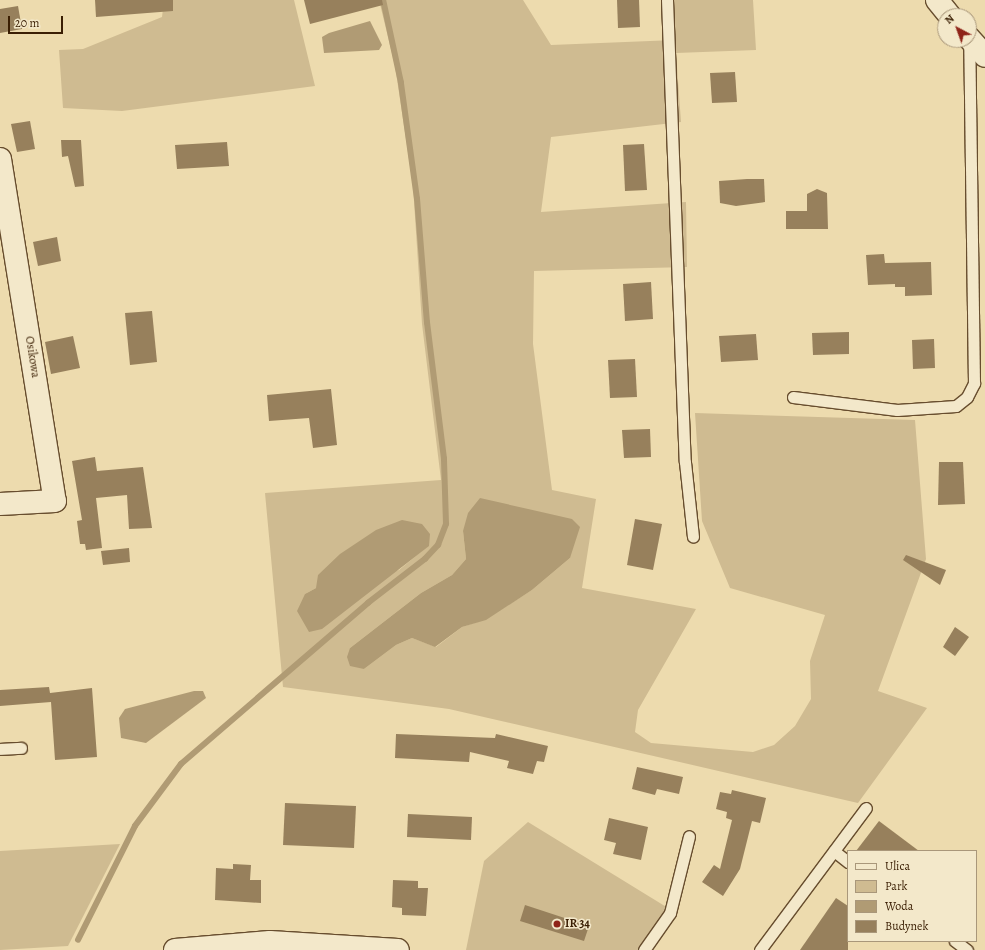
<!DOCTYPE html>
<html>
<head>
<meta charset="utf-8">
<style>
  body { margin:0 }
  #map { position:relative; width:985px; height:950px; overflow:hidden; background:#eddbae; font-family:Alegreya,serif }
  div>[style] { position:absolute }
  .green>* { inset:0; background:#cfbb91 }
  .water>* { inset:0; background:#b09b74 }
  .stream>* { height:5.5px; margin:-2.75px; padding:0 2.75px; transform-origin:2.75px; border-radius:2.75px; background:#b09b74 }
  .building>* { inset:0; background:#97805c }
  .roads { filter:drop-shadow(1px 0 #674d2e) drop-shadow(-1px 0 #674d2e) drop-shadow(0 1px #674d2e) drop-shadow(0 -1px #674d2e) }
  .service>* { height:11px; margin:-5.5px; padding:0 5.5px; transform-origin:5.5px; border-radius:5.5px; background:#f3e8ca }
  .minor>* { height:22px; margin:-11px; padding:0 11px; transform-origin:11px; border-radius:11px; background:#f3e8ca }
  .dots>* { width:11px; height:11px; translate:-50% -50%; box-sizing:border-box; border:2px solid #f3e8ca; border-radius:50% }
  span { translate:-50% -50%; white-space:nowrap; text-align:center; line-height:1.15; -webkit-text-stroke:3px #f3e8ca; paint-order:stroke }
  .street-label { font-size:12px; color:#3a1e03 }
  .poi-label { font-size:12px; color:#3a1e03; font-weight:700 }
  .left { translate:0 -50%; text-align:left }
  .legend { position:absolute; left:847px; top:850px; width:130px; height:92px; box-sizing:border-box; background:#f3e8ca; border:1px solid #a9977a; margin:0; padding:5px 7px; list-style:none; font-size:12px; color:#3a1e03 }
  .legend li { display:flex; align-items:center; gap:8px; height:20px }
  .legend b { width:20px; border:1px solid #a9977a }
  .north { position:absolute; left:937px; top:8px; width:40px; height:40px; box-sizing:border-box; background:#f3e8ca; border:1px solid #a9977a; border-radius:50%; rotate:319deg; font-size:11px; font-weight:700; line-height:16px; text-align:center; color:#3a1e03 }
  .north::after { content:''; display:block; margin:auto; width:14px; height:18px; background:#8f2418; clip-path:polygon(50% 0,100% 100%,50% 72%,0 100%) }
  .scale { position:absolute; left:8px; top:16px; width:55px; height:18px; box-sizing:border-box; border:2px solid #3a1e03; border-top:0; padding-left:5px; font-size:12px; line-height:14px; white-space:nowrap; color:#3a1e03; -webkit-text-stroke:3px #f3e8ca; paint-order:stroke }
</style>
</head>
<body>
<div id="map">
  <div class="green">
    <i style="clip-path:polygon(164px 0,294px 0,315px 86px,122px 111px,63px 108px,59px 50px,83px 49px,162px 17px)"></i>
    <i style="clip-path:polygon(evenodd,379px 0,523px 0,551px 45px,675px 40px,673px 0,753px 0,756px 50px,676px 53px,681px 122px,551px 137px,541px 212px,686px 202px,687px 267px,534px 271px,533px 344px,552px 490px,596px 499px,582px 588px,696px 609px,638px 710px,635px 732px,651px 743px,753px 752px,774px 745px,795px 726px,811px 699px,810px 661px,825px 615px,730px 588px,702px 521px,695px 413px,915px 420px,926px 559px,878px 691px,927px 708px,858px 803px,449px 709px,283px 687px,265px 493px,441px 480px,422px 324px,413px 186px,395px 66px,379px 0,463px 531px,570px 558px,532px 590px,486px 619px,462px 627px,436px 647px,412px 638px,396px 645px,364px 669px,350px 648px,421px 593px,452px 575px,466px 559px,463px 531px,379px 0,428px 546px,399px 570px,305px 594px,316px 588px,428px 546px)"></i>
    <i style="clip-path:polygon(528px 822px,668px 908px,638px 950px,466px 950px,484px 861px)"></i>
    <i style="clip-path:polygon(120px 844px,68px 946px,0 950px,0 851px)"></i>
  </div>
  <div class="water">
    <i style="clip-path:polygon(370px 21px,382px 45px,379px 50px,324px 53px,322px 37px,329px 33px)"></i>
    <i style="clip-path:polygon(480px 498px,572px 519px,580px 527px,570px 558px,532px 590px,486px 620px,462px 627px,435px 647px,412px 638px,396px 645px,364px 669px,350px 666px,347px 657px,350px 648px,421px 593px,452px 575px,466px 559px,463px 531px,468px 513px)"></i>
    <i style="clip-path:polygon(402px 520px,422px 524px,430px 534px,429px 546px,322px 629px,309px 632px,297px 611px,305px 594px,316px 588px,318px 575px,340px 554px,376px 530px)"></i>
    <i style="clip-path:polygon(194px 691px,203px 691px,206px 698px,146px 743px,121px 738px,119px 718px,125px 709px)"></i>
  </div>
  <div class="stream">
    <i style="left:78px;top:940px;width:127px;rotate:-63.4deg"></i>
    <i style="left:135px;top:826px;width:77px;rotate:-53.4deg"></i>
    <i style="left:181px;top:764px;width:247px;rotate:-40.7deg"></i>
    <i style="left:368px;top:603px;width:72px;rotate:-37.7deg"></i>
    <i style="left:425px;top:559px;width:19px;rotate:-47deg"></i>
    <i style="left:438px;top:545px;width:22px;rotate:-69deg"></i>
    <i style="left:446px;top:524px;width:65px;rotate:-91.8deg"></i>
    <i style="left:444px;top:459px;width:137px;rotate:-97.1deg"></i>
    <i style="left:427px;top:323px;width:124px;rotate:-94.6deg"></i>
    <i style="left:417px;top:199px;width:117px;rotate:-97.9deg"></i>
    <i style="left:401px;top:83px;width:85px;rotate:-102.2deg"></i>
  </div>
  <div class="building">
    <i style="clip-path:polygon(95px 0,173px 0,173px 11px,96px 17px)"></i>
    <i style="clip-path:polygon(304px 0,382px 0,383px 5px,310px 24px)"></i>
    <i style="clip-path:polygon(617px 0,639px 0,640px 27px,618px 28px)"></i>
    <i style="clip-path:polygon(18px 6px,22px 29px,0 33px,0 9px)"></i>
    <i style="clip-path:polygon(735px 72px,737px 102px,712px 103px,710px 73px)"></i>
    <i style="clip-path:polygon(30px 121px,35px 149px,17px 152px,11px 124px)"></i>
    <i style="clip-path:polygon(61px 140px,81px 140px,84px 186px,75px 187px,68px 156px,62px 157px)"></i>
    <i style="clip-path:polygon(227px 142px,229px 166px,177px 169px,175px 145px)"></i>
    <i style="clip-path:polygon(644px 144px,647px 190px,625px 191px,623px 145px)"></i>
    <i style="clip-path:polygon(747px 179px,764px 179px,765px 202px,736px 206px,720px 203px,719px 181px)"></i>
    <i style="clip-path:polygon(817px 189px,827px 193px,828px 229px,786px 229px,786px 211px,807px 211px,807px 194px)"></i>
    <i style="clip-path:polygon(57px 237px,61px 261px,38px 266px,33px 242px)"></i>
    <i style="clip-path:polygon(884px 254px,885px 263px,931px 262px,932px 295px,905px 296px,905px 287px,895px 287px,895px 284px,868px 285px,866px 255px)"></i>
    <i style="clip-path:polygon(651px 282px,653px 319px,625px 321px,623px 284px)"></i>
    <i style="clip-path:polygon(152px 311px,157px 362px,130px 365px,125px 313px)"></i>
    <i style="clip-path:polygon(849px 332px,849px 354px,813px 355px,812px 333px)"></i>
    <i style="clip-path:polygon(756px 334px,758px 360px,721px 362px,719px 336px)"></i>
    <i style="clip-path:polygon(73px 336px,80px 368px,51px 374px,45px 342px)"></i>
    <i style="clip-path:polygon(934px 339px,935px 368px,913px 369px,912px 340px)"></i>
    <i style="clip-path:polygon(635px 359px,637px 397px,610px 398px,608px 360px)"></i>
    <i style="clip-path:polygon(331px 389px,337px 445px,313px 448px,309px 418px,269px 421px,267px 395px)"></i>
    <i style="clip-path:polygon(650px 429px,651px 457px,624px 458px,622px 430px)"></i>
    <i style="clip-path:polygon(95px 457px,97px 471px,143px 467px,152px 528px,129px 529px,127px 495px,96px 498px,102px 548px,86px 550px,85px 544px,80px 544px,77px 521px,82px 520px,72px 461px)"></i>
    <i style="clip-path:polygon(939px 462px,963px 462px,965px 504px,938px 505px)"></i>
    <i style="clip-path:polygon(635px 519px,662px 524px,653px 570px,627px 565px)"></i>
    <i style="clip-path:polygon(129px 548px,130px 562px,103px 565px,101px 551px)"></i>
    <i style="clip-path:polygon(906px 555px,946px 570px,940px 585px,903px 560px)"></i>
    <i style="clip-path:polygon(955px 627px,969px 637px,955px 656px,943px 647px)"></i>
    <i style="clip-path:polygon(49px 687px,50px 693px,92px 688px,97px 757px,55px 760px,51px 702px,0 706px,0 690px)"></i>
    <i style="clip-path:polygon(396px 734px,495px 738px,496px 734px,548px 746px,544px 762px,537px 761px,533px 774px,507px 768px,509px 761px,470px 752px,469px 762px,395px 758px)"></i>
    <i style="clip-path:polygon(637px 767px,683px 777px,679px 794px,657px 789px,655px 795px,632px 789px)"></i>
    <i style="clip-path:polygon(732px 790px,766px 798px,760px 823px,752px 821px,740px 869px,723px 896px,702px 882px,714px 865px,720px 869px,732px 820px,726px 818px,727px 812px,716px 809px,720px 792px,731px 794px)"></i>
    <i style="clip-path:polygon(285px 803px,356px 806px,354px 848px,283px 845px)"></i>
    <i style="clip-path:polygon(408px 814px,472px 817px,471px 840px,407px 837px)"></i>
    <i style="clip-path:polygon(609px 818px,648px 827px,641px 860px,613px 854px,616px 843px,604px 840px)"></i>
    <i style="clip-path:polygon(879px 821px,919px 851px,856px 851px)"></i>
    <i style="clip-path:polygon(233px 864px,251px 865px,250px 880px,261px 880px,261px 903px,215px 900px,216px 868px,233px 869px)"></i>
    <i style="clip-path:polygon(393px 880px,418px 881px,418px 888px,428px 888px,426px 916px,402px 915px,402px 908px,392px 907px)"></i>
    <i style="clip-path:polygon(836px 898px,848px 906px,848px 950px,800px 950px)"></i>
    <i style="clip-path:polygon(525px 905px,589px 926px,584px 941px,520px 921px)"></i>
  </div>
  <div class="roads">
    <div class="service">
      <i style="left:667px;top:0;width:462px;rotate:87.8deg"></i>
      <i style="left:685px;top:462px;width:75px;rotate:83.9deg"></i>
      <i style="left:793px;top:397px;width:105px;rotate:7.1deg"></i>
      <i style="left:897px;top:410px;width:59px;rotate:-3.9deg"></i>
      <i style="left:956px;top:406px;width:14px;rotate:-39deg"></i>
      <i style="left:967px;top:397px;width:16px;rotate:-63deg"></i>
      <i style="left:974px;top:383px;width:342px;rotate:-90.8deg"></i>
      <i style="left:0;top:749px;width:21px;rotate:-3deg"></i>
      <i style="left:834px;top:851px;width:18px;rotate:38deg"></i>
      <i style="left:955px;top:941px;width:15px;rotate:37deg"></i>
      <i style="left:644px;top:950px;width:45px;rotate:-54.9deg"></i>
      <i style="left:670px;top:913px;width:79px;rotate:-76.1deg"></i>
      <i style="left:760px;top:950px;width:177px;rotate:-53.3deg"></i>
    </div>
    <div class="minor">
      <i style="left:937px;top:0;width:21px;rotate:51deg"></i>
      <i style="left:969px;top:38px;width:24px;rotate:48deg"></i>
      <i style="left:0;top:159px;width:346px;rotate:80.9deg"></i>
      <i style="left:55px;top:501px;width:55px;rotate:176.9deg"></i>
      <i style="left:175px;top:950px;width:95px;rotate:-4.8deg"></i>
      <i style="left:270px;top:942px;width:128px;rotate:3.6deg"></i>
    </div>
  </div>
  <div class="dots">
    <i style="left:557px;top:924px;background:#8f2418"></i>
  </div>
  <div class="street-label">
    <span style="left:32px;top:357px;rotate:81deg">Osikowa</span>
  </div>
  <div class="poi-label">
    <span class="left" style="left:565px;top:924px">IR 34</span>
  </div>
  <ul class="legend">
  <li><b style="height:5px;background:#f3e8ca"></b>Ulica</li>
  <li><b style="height:11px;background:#cfbb91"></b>Park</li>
  <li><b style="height:11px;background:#b09b74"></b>Woda</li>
  <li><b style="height:11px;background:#97805c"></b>Budynek</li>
  </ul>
  <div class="north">N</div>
  <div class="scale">20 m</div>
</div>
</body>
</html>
